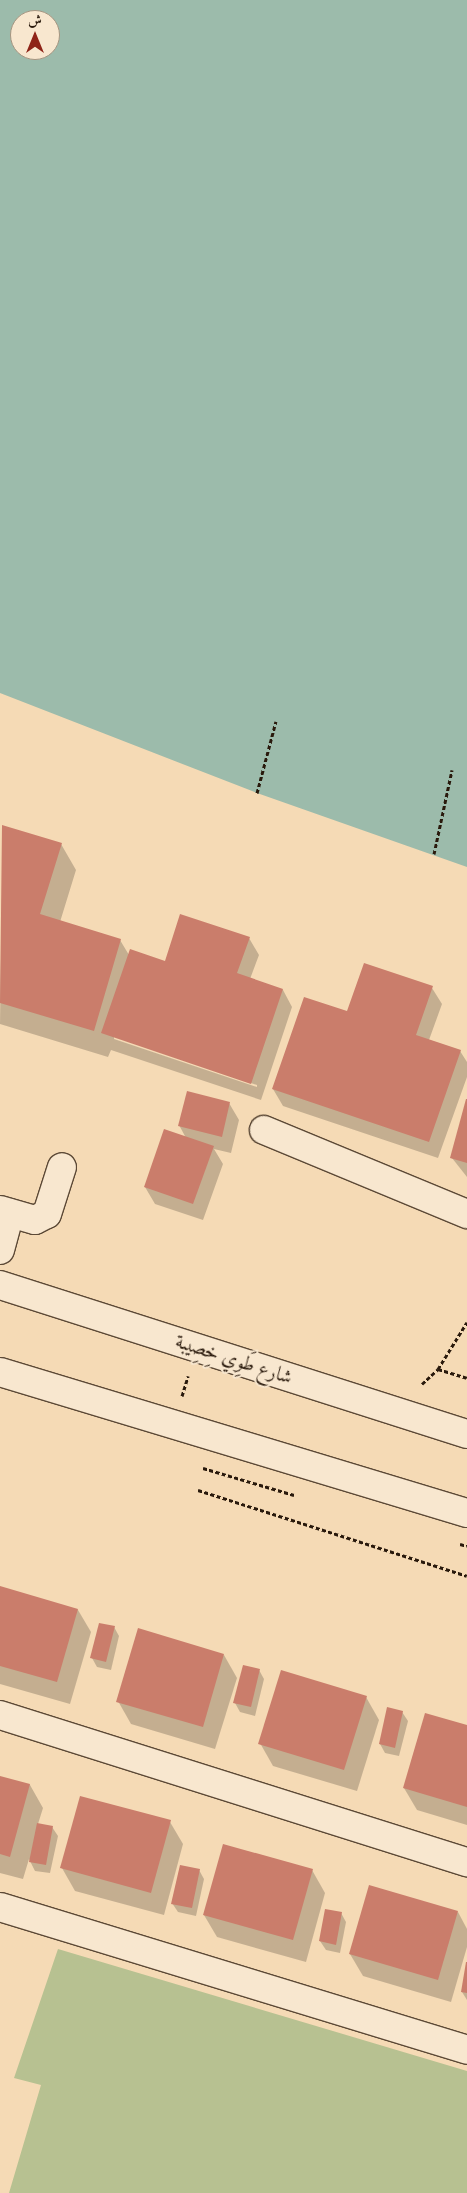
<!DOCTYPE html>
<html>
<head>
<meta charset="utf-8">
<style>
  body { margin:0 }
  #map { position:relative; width:467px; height:2193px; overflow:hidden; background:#f5dab5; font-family:"IM FELL Great Primer",Amiri,serif }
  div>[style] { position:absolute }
  .green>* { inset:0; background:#b7c191 }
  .water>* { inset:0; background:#9cbbab }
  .shadow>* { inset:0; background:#0003 }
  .building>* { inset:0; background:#ca7d6b }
  .path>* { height:3px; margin-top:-1.5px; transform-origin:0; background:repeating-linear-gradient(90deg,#29190c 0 4px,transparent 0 6.5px) }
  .roads { filter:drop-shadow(1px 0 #5c4936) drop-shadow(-1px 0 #5c4936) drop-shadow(0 1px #5c4936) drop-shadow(0 -1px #5c4936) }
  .minor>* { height:28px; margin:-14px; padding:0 14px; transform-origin:14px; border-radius:14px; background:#f8e7cf }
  span { translate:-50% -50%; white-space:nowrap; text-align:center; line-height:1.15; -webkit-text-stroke:4px #f8e7cf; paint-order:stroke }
  .street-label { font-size:20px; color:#29190c }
  .north { position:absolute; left:10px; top:10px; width:50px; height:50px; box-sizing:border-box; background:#f8e7cf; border:1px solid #a59581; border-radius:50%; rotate:0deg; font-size:14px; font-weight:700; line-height:20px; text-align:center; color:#29190c }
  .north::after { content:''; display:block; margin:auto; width:18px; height:22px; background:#8f2418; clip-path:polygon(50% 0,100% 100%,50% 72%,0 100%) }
</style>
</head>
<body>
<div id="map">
  <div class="green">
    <i style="clip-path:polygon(58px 1949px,467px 2071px,467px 2193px,9px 2193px,41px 2085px,14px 2078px)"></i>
  </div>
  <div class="water">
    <i style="clip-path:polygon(evenodd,0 0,467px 0,467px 867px,257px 793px,0 693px,0 0,20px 20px,50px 20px,50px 50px,20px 50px,20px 20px)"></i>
  </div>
  <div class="shadow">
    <i style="clip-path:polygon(evenodd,3px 827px,61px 844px,76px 870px,60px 922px,120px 940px,129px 955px,165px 963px,249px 938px,259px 955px,250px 979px,283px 990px,292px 1007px,261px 1100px,111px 1050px,108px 1057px,0 1024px,3px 827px,114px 1036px,257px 1085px,257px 1087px,114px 1039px,114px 1036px)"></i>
    <i style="clip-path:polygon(432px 988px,442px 1004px,429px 1040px,460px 1051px,467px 1062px,467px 1077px,438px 1158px,283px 1106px,273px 1089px,348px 1013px)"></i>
    <i style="clip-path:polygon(467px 1102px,467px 1177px,452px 1158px)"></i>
    <i style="clip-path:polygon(229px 1103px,239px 1120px,231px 1153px,214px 1149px,223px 1164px,203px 1220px,155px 1204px,145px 1187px,186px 1138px,179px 1125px)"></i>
    <i style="clip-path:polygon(0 1587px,78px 1610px,91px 1632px,70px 1704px,0 1684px)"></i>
    <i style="clip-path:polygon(114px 1627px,119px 1636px,111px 1670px,97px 1667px,92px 1658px)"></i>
    <i style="clip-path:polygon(224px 1655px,237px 1678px,215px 1749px,131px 1724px,118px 1701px)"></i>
    <i style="clip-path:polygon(259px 1670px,264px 1679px,255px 1716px,240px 1712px,235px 1703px)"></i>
    <i style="clip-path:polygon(366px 1697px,379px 1720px,357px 1791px,273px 1766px,260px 1743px)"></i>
    <i style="clip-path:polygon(402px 1712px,408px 1721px,399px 1756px,385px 1753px,380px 1744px)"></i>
    <i style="clip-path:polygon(467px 1727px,467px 1825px,417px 1810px,404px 1788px)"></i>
    <i style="clip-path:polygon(0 1777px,30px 1785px,43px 1808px,38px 1824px,52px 1827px,58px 1836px,50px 1873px,35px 1871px,29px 1859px,23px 1879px,0 1873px)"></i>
    <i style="clip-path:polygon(170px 1822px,183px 1844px,164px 1915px,75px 1891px,62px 1868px)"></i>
    <i style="clip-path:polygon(199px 1870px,204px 1879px,196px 1916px,178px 1912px,172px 1903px)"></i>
    <i style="clip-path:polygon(312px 1870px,325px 1893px,306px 1962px,217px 1937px,204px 1915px)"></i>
    <i style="clip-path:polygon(458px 1912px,467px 1929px,467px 1947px,451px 2002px,363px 1976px,350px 1954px)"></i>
    <i style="clip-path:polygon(341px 1913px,346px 1922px,340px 1953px,326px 1950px,320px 1941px)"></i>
    <i style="clip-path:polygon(467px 1963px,467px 2000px,462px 1992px)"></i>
  </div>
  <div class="building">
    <i style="clip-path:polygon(2px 825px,62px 843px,40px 914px,121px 939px,94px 1031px,0 1003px)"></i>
    <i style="clip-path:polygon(180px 914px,250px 937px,237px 973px,283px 989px,251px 1084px,101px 1033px,130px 949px,165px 961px)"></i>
    <i style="clip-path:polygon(364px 963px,433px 986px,416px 1035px,461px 1050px,429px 1142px,272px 1089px,304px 997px,347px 1011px)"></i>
    <i style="clip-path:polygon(187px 1091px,230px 1102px,222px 1137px,178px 1126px)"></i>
    <i style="clip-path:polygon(466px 1099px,467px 1099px,467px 1163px,450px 1158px)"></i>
    <i style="clip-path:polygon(164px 1129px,214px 1146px,193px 1204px,144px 1187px)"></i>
    <i style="clip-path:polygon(0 1586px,78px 1609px,57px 1682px,0 1666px)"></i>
    <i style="clip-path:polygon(99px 1623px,115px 1626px,106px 1662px,90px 1658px)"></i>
    <i style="clip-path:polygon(138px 1628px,224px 1654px,203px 1727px,116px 1702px)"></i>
    <i style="clip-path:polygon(243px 1665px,260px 1669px,251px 1707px,233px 1703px)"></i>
    <i style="clip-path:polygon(281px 1670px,367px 1696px,344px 1770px,258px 1744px)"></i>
    <i style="clip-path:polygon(387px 1707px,403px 1711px,395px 1748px,379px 1744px)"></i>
    <i style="clip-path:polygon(425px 1713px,467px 1725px,467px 1807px,403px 1788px)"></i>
    <i style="clip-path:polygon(0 1776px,30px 1784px,10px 1857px,0 1854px)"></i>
    <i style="clip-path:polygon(80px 1796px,171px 1820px,151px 1893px,60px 1868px)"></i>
    <i style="clip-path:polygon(37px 1823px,53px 1826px,46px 1865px,29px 1862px)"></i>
    <i style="clip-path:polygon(223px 1844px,313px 1869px,293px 1940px,203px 1915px)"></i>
    <i style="clip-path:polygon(180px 1865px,200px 1869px,192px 1908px,171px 1904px)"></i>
    <i style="clip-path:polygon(369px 1885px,458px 1911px,438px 1980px,349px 1954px)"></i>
    <i style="clip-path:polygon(325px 1909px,342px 1912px,336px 1945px,319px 1941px)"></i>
    <i style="clip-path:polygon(466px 1962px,467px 1962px,467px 1993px,461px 1992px)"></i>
  </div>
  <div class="path">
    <i style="left:257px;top:793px;width:74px;rotate:-75.2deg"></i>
    <i style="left:434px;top:854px;width:86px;rotate:-77.9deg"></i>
    <i style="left:438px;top:1369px;width:30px;rotate:17deg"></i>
    <i style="left:422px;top:1384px;width:22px;rotate:-43deg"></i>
    <i style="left:438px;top:1369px;width:55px;rotate:-58.3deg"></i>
    <i style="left:182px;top:1396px;width:21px;rotate:-73deg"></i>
    <i style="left:203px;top:1468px;width:95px;rotate:16.5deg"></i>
    <i style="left:198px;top:1490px;width:282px;rotate:17.7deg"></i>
    <i style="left:460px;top:1544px;width:7px;rotate:16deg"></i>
  </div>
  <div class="roads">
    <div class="minor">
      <i style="left:264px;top:1130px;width:220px;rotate:22.5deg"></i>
      <i style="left:0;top:1210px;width:36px;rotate:16deg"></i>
      <i style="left:35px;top:1220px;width:13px;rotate:-27deg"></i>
      <i style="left:47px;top:1214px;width:49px;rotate:-72.3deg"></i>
      <i style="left:0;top:1250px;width:38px;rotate:-75deg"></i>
      <i style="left:0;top:1285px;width:490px;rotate:17.7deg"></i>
      <i style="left:0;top:1372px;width:488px;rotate:16.8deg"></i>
      <i style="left:0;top:1715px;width:490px;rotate:17.5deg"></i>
      <i style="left:0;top:1907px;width:488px;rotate:17deg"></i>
    </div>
  </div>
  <div class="street-label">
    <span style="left:234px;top:1359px;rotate:18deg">شارع طَوِي خِصِيبة</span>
  </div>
  <div class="north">ش</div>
</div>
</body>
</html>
